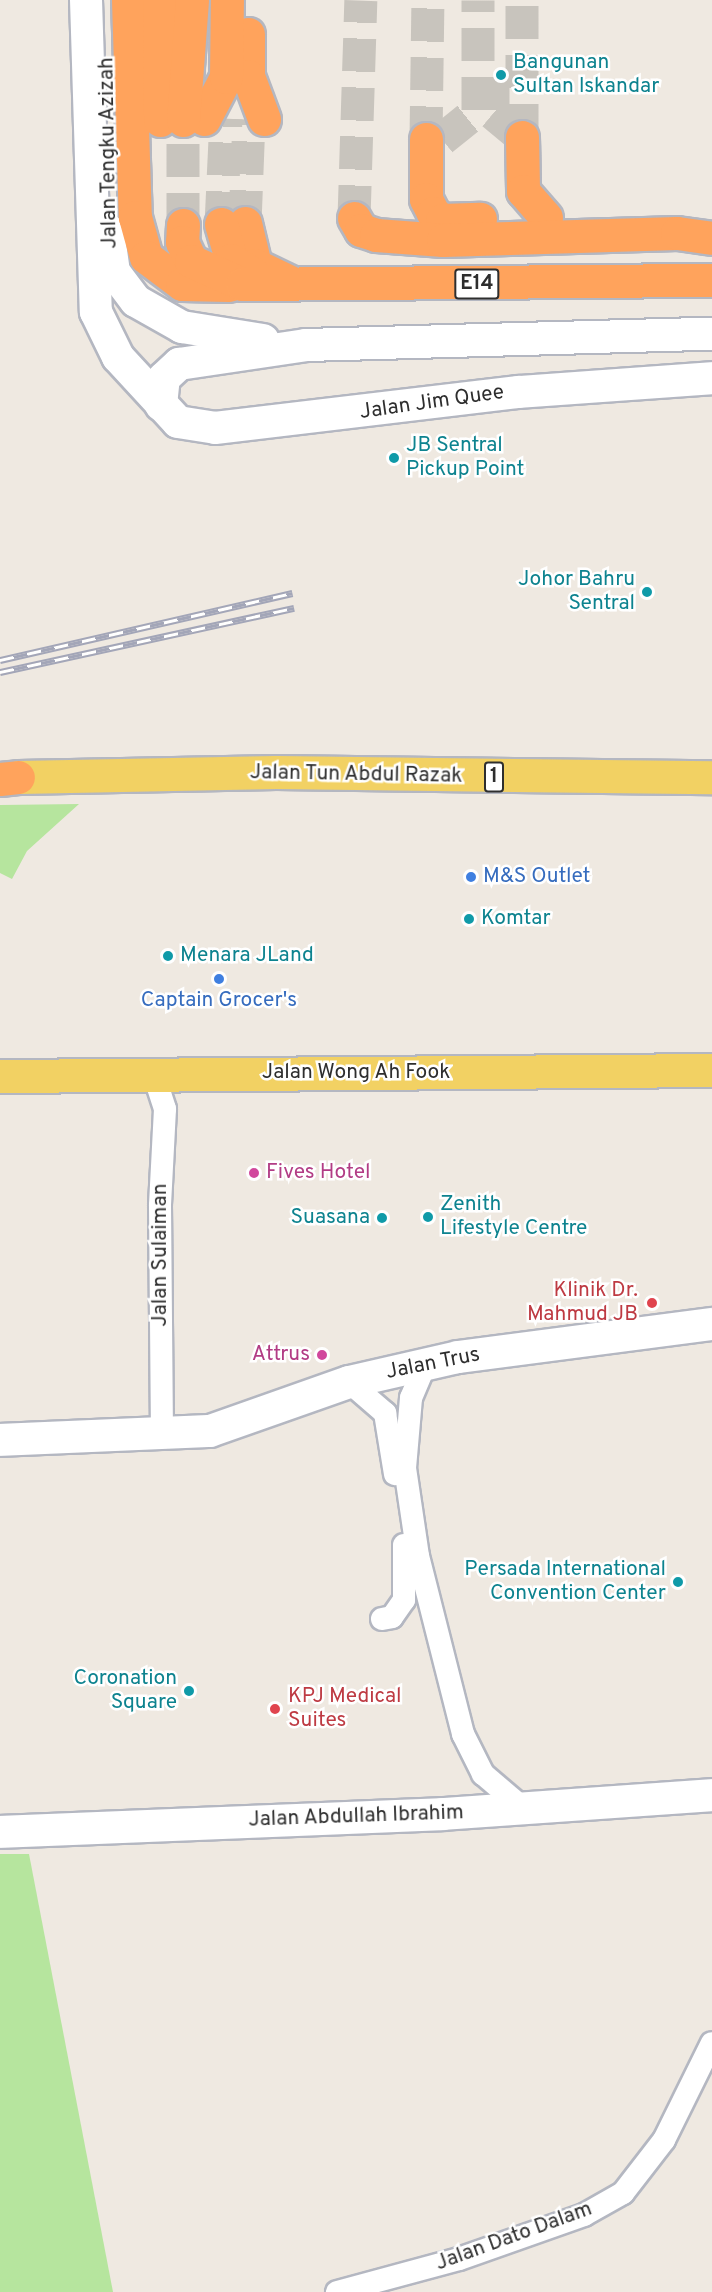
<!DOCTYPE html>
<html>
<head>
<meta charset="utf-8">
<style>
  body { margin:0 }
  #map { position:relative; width:712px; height:2292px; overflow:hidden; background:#efe9e1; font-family:Overpass,sans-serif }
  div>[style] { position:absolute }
  .green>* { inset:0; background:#b6e59e }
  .highway-tunnel>* { height:33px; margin-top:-16.5px; transform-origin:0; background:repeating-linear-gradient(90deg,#c8c4bd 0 33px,transparent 0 49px) }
  .roads { filter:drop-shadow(2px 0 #b4b7c1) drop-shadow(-2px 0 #b4b7c1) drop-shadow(0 2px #b4b7c1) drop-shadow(0 -2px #b4b7c1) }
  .street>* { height:22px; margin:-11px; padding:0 11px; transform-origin:11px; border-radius:11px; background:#fff }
  .secondary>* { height:32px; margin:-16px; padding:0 16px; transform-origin:16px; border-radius:16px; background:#fff }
  .primary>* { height:33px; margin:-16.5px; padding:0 16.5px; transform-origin:16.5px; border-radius:16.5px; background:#f2d163 }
  .highway>* { height:33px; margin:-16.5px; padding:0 16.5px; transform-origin:16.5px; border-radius:16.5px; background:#ffa35c }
  .rail>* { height:7px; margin-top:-3.5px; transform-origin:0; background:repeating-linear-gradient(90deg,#fff 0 14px,#a3a6b8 0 28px); box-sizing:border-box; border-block:2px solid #a3a6b8 }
  .dots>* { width:16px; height:16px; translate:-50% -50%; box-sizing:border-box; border:3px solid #fff; border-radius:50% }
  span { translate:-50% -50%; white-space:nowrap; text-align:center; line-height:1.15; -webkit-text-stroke:5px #fff; paint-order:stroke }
  .shield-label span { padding:2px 4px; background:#fff; border:2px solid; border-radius:4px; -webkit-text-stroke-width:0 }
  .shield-label { font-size:20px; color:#2e2e2e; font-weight:700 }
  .culture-label { font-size:21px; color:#0d838f }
  .left { translate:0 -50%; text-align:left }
  .right { translate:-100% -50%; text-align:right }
  .street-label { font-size:21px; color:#2e2e2e }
  .shop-label { font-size:21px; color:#366cbe }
  .hotel-label { font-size:21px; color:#b23c85 }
  .health-label { font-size:21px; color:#be3a42 }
</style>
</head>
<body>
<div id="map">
  <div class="green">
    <i style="clip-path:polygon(79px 804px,27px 851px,12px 879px,0 873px,0 805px)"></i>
    <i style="clip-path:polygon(0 1854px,29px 1854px,113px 2292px,0 2292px)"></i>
  </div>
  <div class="highway-tunnel">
    <i style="left:493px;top:77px;width:36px;rotate:90deg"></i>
    <i style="left:493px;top:113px;width:38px;rotate:40deg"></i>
    <i style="left:522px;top:137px;width:137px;rotate:-90deg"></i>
    <i style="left:426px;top:139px;width:139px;rotate:-89.2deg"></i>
    <i style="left:442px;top:139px;width:46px;rotate:-38.9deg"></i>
    <i style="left:478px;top:110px;width:110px;rotate:-90deg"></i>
    <i style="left:354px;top:218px;width:218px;rotate:-88.2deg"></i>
    <i style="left:245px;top:223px;width:104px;rotate:-87.8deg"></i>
    <i style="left:221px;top:224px;width:106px;rotate:-87.3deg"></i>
    <i style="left:183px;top:225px;width:105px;rotate:-90deg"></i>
  </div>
  <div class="roads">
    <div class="street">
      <i style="left:154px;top:1075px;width:36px;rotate:72deg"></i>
      <i style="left:165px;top:1109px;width:97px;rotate:93deg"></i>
      <i style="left:160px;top:1206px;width:231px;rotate:89.5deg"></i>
      <i style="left:425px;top:1365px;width:36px;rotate:113deg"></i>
      <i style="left:411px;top:1398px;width:70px;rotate:94.9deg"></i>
      <i style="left:405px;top:1468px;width:89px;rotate:81.6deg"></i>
      <i style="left:418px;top:1556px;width:184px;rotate:75.8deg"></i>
      <i style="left:463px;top:1734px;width:45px;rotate:63.4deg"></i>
      <i style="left:483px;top:1774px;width:54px;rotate:40.5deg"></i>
      <i style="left:349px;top:1382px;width:48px;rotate:40.7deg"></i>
      <i style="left:385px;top:1413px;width:62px;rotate:80.7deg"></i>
      <i style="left:382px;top:1619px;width:10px;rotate:-11deg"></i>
      <i style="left:392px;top:1617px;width:21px;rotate:-55deg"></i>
      <i style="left:404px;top:1600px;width:55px;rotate:-90deg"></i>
      <i style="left:337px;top:2292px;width:126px;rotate:-15.1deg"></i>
      <i style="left:459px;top:2259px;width:133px;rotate:-19.4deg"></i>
      <i style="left:584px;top:2215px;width:45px;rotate:-29.4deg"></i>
      <i style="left:623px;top:2193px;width:67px;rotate:-52.3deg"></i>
      <i style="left:664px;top:2140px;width:108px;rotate:-63.7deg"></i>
    </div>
    <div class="secondary">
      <i style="left:86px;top:0;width:312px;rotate:88.2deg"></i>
      <i style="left:96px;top:312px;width:50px;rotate:63.9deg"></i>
      <i style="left:118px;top:357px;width:88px;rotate:47.3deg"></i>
      <i style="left:178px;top:422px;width:37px;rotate:9deg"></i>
      <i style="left:215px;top:428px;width:306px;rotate:-6.8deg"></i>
      <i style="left:519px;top:392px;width:194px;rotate:-4.1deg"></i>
      <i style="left:108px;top:230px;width:42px;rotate:81.9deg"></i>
      <i style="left:114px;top:272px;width:36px;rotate:53deg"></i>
      <i style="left:136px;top:301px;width:53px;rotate:29.5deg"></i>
      <i style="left:182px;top:327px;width:82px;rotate:9.1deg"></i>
      <i style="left:161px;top:405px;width:27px;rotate:-84deg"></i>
      <i style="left:164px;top:378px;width:21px;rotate:-43deg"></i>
      <i style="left:179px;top:364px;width:128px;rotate:-8.5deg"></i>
      <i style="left:306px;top:345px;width:406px;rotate:-1.6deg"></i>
      <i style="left:0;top:1440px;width:210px;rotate:-2.5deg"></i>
      <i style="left:210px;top:1431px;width:147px;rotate:-19.4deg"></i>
      <i style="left:349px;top:1382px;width:112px;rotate:-12.9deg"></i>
      <i style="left:458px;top:1357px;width:256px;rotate:-7.4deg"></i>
      <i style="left:0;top:1832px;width:443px;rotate:-2.3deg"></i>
      <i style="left:443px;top:1814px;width:270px;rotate:-4deg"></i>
    </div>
    <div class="primary">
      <i style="left:18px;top:777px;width:258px;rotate:-1.1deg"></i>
      <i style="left:276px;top:772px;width:436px;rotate:0.7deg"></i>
      <i style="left:0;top:1076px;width:712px;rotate:-0.48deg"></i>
    </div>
    <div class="highway">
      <i style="left:128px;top:0;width:217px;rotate:88.2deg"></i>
      <i style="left:135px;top:217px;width:41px;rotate:74.6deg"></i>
      <i style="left:146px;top:257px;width:45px;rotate:36.9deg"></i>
      <i style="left:182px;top:284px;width:47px;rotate:1.2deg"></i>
      <i style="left:159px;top:0;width:120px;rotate:89.5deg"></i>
      <i style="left:248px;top:34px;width:42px;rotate:90deg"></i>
      <i style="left:248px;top:76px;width:46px;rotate:69.6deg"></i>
      <i style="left:204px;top:119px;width:47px;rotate:-62.4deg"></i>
      <i style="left:226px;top:77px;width:77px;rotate:-89.3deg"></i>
      <i style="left:183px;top:120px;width:120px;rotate:-85.7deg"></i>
      <i style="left:522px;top:137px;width:54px;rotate:88.9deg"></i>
      <i style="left:523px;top:191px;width:35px;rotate:49deg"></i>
      <i style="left:426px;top:139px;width:60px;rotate:90deg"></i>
      <i style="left:426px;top:199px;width:16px;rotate:63deg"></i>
      <i style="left:433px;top:213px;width:11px;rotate:38deg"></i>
      <i style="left:442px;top:220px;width:38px;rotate:-2deg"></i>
      <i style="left:354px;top:218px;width:14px;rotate:60deg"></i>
      <i style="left:361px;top:230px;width:16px;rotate:18deg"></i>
      <i style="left:376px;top:235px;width:67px;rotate:4.3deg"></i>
      <i style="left:443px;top:240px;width:234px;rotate:-1.7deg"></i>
      <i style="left:677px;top:233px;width:35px;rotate:8deg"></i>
      <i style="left:245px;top:223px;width:43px;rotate:76.6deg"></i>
      <i style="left:255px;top:265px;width:41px;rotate:25.9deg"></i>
      <i style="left:221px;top:224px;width:37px;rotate:74deg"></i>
      <i style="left:231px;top:260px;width:26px;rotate:32deg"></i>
      <i style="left:183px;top:225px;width:17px;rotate:93deg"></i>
      <i style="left:182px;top:242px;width:21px;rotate:65deg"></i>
      <i style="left:191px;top:261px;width:56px;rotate:24.3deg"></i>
      <i style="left:242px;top:284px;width:470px;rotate:-0.5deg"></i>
      <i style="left:0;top:779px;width:18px;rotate:-6deg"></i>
    </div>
  </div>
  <div class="rail">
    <i style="left:0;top:660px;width:300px;rotate:-12.9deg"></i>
    <i style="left:0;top:672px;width:301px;rotate:-12.3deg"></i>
  </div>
  <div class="dots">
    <i style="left:501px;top:75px;background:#0f9aa8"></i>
    <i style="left:394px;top:458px;background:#0f9aa8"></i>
    <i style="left:647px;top:592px;background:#0f9aa8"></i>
    <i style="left:471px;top:877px;background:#3f7fe0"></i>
    <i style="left:469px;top:919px;background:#0f9aa8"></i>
    <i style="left:168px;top:956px;background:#0f9aa8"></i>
    <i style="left:219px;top:979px;background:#3f7fe0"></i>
    <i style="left:254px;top:1173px;background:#d1479c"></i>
    <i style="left:428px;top:1217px;background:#0f9aa8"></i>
    <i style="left:382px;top:1218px;background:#0f9aa8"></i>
    <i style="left:652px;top:1303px;background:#e0444e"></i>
    <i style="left:322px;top:1355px;background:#d1479c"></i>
    <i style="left:678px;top:1582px;background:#0f9aa8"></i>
    <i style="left:189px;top:1691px;background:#0f9aa8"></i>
    <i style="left:275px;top:1709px;background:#e0444e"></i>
  </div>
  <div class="shield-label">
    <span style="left:477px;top:284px">E14</span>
    <span style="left:494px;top:777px">1</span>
  </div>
  <div class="culture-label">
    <span class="left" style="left:513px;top:75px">Bangunan<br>Sultan Iskandar</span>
    <span class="left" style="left:406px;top:458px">JB Sentral<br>Pickup Point</span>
    <span class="right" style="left:635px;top:592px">Johor Bahru<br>Sentral</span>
    <span class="left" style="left:481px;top:919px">Komtar</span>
    <span class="left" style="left:180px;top:956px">Menara JLand</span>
    <span class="left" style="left:440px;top:1217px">Zenith<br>Lifestyle Centre</span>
    <span class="right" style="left:370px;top:1218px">Suasana</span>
    <span class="right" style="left:666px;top:1582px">Persada International<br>Convention Center</span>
    <span class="right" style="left:177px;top:1691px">Coronation<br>Square</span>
  </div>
  <div class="street-label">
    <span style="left:109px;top:153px;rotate:-91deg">Jalan Tengku Azizah</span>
    <span style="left:432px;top:403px;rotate:-8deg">Jalan Jim Quee</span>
    <span style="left:356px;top:775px;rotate:1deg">Jalan Tun Abdul Razak</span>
    <span style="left:356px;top:1073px">Jalan Wong Ah Fook</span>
    <span style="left:161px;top:1255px;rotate:-90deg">Jalan Sulaiman</span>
    <span style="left:433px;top:1364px;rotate:-11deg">Jalan Trus</span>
    <span style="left:356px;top:1817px;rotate:-2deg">Jalan Abdullah Ibrahim</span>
    <span style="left:514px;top:2237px;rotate:-20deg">Jalan Dato Dalam</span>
  </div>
  <div class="shop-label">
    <span class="left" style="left:483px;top:877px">M&amp;S Outlet</span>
    <span style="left:219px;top:1001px">Captain Grocer's</span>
  </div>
  <div class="hotel-label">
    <span class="left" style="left:266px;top:1173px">Fives Hotel</span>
    <span class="right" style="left:310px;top:1355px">Attrus</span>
  </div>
  <div class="health-label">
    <span class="right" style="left:638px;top:1303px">Klinik Dr.<br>Mahmud JB</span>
    <span class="left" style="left:288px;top:1709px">KPJ Medical<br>Suites</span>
  </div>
</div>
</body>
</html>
